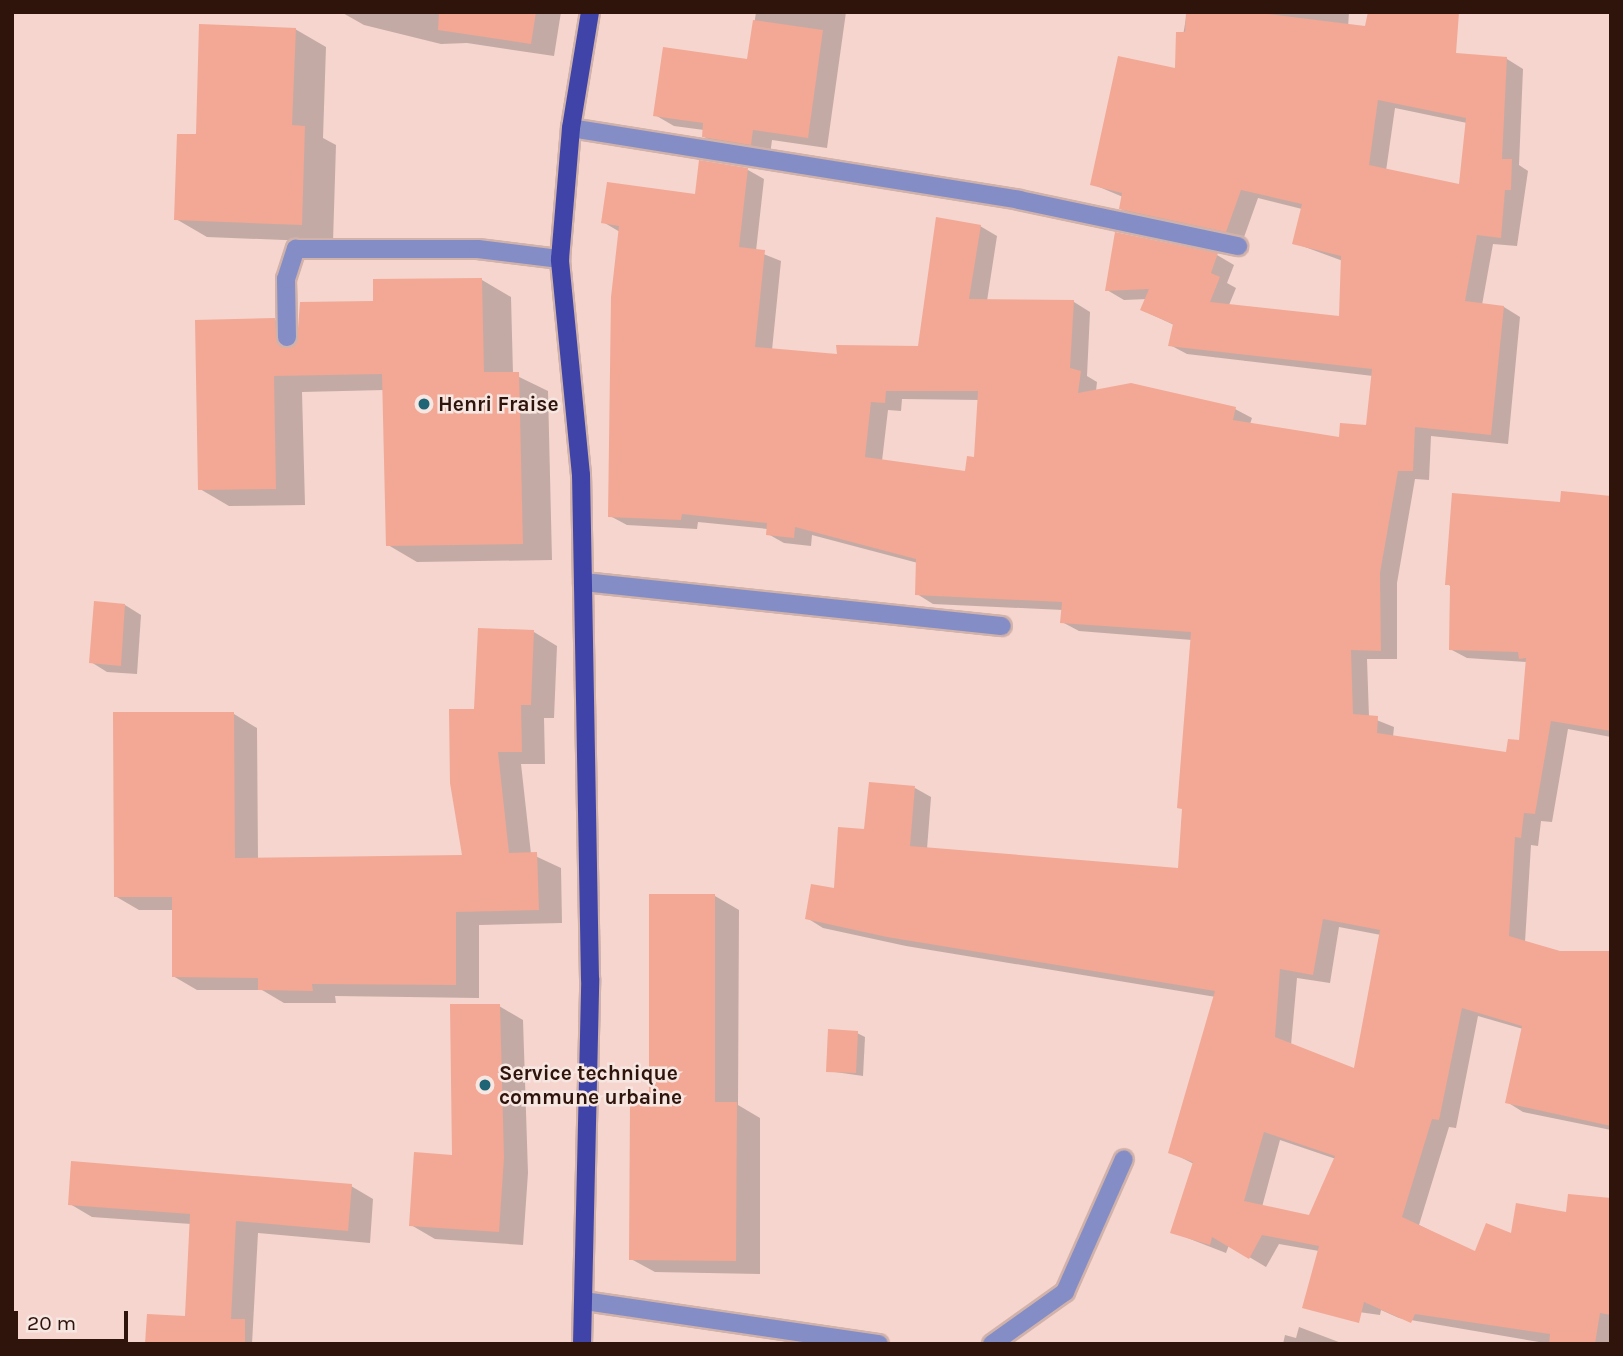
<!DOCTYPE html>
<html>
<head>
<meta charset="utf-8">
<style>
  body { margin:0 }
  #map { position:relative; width:1623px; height:1356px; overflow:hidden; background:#f5d5cd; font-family:Karla,sans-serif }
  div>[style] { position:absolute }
  .shadow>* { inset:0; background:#0003 }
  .building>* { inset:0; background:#f2a894 }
  .roads { filter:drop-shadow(2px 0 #d1b2aa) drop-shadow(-2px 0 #d1b2aa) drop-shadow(0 2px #d1b2aa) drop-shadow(0 -2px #d1b2aa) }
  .minor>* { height:18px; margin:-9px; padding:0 9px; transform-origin:9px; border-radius:9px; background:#848dc5 }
  .major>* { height:18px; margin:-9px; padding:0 9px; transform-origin:9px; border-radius:9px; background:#4044a8 }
  .dots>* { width:19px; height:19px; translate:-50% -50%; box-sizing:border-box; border:4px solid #f7e7e2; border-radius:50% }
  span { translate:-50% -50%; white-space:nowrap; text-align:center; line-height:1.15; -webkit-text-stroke:5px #f7e7e2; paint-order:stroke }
  .poi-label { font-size:21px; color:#2f140c; font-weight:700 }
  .left { translate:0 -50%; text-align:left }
  .frame { position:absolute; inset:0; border:14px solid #2f140c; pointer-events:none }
  .scale { position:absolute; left:14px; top:1311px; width:114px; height:32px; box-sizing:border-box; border:4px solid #2f140c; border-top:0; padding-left:9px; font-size:21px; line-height:24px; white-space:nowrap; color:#2f140c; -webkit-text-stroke:5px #f7e7e2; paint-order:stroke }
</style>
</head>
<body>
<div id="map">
  <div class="shadow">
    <i style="clip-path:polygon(341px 12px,561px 12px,554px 56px,467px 43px,441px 44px,364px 25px)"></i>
    <i style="clip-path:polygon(756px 12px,846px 12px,827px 148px,772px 140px,770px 155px,723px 148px,703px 136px,704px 130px,674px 126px,655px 115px,749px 61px)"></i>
    <i style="clip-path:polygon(evenodd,1187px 12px,1349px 12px,1347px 44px,1507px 59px,1523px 69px,1519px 165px,1528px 171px,1517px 246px,1493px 244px,1482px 305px,1504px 307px,1520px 317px,1508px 444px,1431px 436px,1429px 480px,1415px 479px,1397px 583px,1397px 659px,1367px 659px,1369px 717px,1394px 727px,1393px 737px,1507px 754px,1521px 743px,1527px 662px,1467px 658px,1450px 649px,1452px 587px,1447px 584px,1562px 504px,1611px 497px,1611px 737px,1568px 729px,1552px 822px,1541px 821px,1538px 846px,1531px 845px,1525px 942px,1560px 953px,1611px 952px,1611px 1130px,1523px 1112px,1507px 1102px,1523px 1029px,1478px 1016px,1456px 1128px,1449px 1127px,1419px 1225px,1476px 1254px,1611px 1200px,1611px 1344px,1551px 1344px,1399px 1318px,1381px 1310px,1380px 1315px,1323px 1307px,1319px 1251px,1279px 1244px,1266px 1267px,1229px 1245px,1226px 1253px,1172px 1232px,1194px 1164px,1170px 1152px,1216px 997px,906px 946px,823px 928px,807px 918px,836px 890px,866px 831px,915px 788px,931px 797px,927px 849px,1179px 870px,1192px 640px,1079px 631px,1062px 622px,1063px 610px,933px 604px,917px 594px,918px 563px,812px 535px,811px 546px,784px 543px,768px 534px,768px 529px,698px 522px,697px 529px,627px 525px,610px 516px,620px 232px,603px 222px,696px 196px,748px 170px,764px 179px,756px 251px,781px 261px,772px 350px,839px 356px,919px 348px,980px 226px,997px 236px,987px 301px,1074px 302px,1090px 312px,1087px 376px,1097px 382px,1096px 391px,1235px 409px,1252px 418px,1250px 424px,1341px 439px,1368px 427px,1373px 376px,1187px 354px,1170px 345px,1174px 325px,1142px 310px,1147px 299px,1124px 300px,1107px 290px,1117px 234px,1217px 255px,1234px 265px,1227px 283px,1236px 288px,1229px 305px,1341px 317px,1343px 261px,1294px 243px,1302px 209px,1258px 198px,1243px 240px,1138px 218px,1121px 209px,1123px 197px,1092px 184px,1177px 71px,1187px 12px,1395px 108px,1467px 123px,1461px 186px,1386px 171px,1395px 108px,1187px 12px,902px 399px,979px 400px,976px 459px,967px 473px,882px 461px,888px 410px,901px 411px,902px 399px,1187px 12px,1339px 927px,1381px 935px,1355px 1071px,1291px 1045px,1297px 978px,1330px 983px,1339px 927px,1187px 12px,1280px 1140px,1336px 1159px,1310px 1217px,1262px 1207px,1280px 1140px)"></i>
    <i style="clip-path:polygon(295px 29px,326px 47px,323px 138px,336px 145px,333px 242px,207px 237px,176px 219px,197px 136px)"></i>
    <i style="clip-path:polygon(482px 280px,511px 297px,513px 374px,548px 391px,552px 560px,417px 562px,388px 545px,384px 390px,302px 392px,305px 505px,229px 506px,200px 489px,275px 320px,299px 334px,375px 303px)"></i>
    <i style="clip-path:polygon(125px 605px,141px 615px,137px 674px,107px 672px,91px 662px)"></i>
    <i style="clip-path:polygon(534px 632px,557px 646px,554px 718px,544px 718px,545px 764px,521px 764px,531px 854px,561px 868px,562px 923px,479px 925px,479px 998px,335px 996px,336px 1003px,284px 1003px,262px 990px,197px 990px,173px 976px,174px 910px,139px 910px,115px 896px,234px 714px,257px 728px,258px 859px,464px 857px,476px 711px)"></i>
    <i style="clip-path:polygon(715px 896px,739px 910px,738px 1105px,760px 1118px,760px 1274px,655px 1272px,631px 1259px,651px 1104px)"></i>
    <i style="clip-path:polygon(499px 1006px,523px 1020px,528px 1173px,523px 1245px,435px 1239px,411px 1225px,454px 1157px)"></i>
    <i style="clip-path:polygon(857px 1033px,865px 1037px,863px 1076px,828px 1071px)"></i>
    <i style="clip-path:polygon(351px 1186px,373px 1199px,370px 1243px,258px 1233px,252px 1344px,147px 1344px,186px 1318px,191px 1224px,92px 1217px,70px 1204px)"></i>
    <i style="clip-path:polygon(1299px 1327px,1344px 1344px,1283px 1344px,1285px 1335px,1296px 1338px)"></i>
  </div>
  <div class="building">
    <i style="clip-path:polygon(439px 12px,536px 12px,531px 44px,438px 30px)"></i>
    <i style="clip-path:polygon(evenodd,1186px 12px,1251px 12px,1365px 26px,1368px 12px,1459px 12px,1456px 53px,1507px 57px,1502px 159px,1512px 159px,1511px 190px,1505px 190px,1501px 238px,1477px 235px,1465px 301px,1504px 306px,1491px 435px,1415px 427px,1413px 471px,1398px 471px,1380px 573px,1381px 651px,1351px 650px,1353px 714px,1378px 716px,1377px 733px,1506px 752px,1508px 739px,1519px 740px,1526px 658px,1519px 659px,1518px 652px,1449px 650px,1450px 585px,1445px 585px,1452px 493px,1560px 502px,1561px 491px,1611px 496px,1611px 731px,1551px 721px,1535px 814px,1524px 813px,1521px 838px,1515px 837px,1509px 936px,1560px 951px,1611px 951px,1611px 1126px,1505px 1103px,1522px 1026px,1462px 1008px,1439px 1120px,1432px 1119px,1402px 1217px,1475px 1251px,1486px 1223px,1511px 1233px,1516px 1203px,1566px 1212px,1568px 1194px,1611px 1198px,1611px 1315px,1600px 1313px,1595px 1344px,1549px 1344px,1550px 1334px,1415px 1314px,1411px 1323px,1364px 1302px,1359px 1323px,1302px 1308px,1319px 1246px,1262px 1235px,1249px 1259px,1212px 1237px,1210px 1245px,1170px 1233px,1193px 1162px,1168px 1153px,1215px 991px,887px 937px,805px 919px,811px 884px,834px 888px,838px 827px,864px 829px,869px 782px,915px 786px,910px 846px,1178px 868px,1182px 809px,1177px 808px,1191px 632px,1060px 623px,1062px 602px,915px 595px,916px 559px,795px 527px,794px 538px,766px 535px,767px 523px,682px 514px,681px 520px,608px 517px,611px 297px,619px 226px,601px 223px,607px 182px,695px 194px,699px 160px,748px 168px,739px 247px,765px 250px,755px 347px,837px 354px,836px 345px,918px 346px,936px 217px,981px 225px,969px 299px,1074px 300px,1070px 368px,1081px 371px,1078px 393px,1131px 383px,1236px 407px,1233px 420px,1339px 437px,1340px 423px,1366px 425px,1372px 369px,1168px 346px,1173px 324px,1140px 310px,1149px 289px,1105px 291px,1115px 232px,1218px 253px,1211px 273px,1220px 277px,1210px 302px,1339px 316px,1341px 256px,1292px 244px,1302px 204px,1241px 190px,1226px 232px,1119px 209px,1122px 193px,1090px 185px,1118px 56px,1175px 68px,1176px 32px,1185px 32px,1186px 12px,1378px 100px,1466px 118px,1459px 184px,1369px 165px,1378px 100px,1186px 12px,886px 391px,978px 391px,974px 457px,967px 456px,965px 471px,865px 457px,871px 402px,885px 403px,886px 391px,1186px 12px,1323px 919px,1380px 930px,1354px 1068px,1275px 1037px,1280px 969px,1313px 975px,1323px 919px,1186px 12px,1264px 1132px,1335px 1156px,1309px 1215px,1244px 1201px,1264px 1132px)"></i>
    <i style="clip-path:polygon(753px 20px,823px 30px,808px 138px,753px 130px,751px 145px,702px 137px,703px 123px,653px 116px,663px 47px,747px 59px)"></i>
    <i style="clip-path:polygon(199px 24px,296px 28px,292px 125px,305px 126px,302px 225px,174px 220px,177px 134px,196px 134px)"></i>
    <i style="clip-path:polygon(482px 278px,484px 372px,519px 372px,523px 544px,386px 546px,382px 374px,274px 376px,276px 489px,198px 490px,195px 320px,275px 318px,277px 342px,288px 348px,297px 342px,300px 302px,373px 301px,373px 279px)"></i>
    <i style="clip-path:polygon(94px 601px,125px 604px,121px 666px,89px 663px)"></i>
    <i style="clip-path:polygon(478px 628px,534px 630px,531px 705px,521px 705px,522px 752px,498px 752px,509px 853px,537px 852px,539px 910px,456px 912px,456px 985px,312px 984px,313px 991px,258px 990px,258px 978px,172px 977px,172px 897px,114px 897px,113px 712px,234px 712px,235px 858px,462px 855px,450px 783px,449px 709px,474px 709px)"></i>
    <i style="clip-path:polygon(649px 894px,715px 894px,715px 1102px,737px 1102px,736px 1261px,629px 1260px,630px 1102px,649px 1102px)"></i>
    <i style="clip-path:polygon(450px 1004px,500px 1004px,504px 1158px,499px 1232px,409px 1226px,414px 1152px,452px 1155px)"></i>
    <i style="clip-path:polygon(828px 1029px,858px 1031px,856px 1073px,826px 1072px)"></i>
    <i style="clip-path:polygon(71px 1161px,352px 1184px,348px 1231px,236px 1221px,231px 1319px,245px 1319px,245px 1344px,145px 1344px,147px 1314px,185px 1316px,190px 1214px,68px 1205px)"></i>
  </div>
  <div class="roads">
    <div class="minor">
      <i style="left:571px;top:128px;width:454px;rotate:9.1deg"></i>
      <i style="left:1019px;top:200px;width:224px;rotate:11.9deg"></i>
      <i style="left:287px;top:337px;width:58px;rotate:-91deg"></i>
      <i style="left:286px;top:279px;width:32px;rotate:-72deg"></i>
      <i style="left:296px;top:249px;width:182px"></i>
      <i style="left:478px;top:249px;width:83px;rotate:7deg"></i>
      <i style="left:583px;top:582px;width:421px;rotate:6deg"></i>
      <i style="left:584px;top:1301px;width:298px;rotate:8.3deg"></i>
      <i style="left:992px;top:1344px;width:90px;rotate:-35.5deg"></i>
      <i style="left:1065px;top:1292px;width:145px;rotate:-66.1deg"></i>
    </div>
    <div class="major">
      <i style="left:582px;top:1344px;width:365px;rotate:-88.7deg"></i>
      <i style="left:590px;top:979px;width:504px;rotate:-91.02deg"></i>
      <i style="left:581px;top:475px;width:217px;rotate:-95.6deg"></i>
      <i style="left:560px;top:259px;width:131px;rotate:-85.2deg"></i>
      <i style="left:571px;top:128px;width:118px;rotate:-80.7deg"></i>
    </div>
  </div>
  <div class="dots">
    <i style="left:424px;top:404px;background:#1f6575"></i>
    <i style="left:485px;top:1085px;background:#1f6575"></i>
  </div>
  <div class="poi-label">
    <span class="left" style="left:438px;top:404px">Henri Fraise</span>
    <span class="left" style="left:499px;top:1085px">Service technique<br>commune urbaine</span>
  </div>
  <div class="frame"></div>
  <div class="scale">20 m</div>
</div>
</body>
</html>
